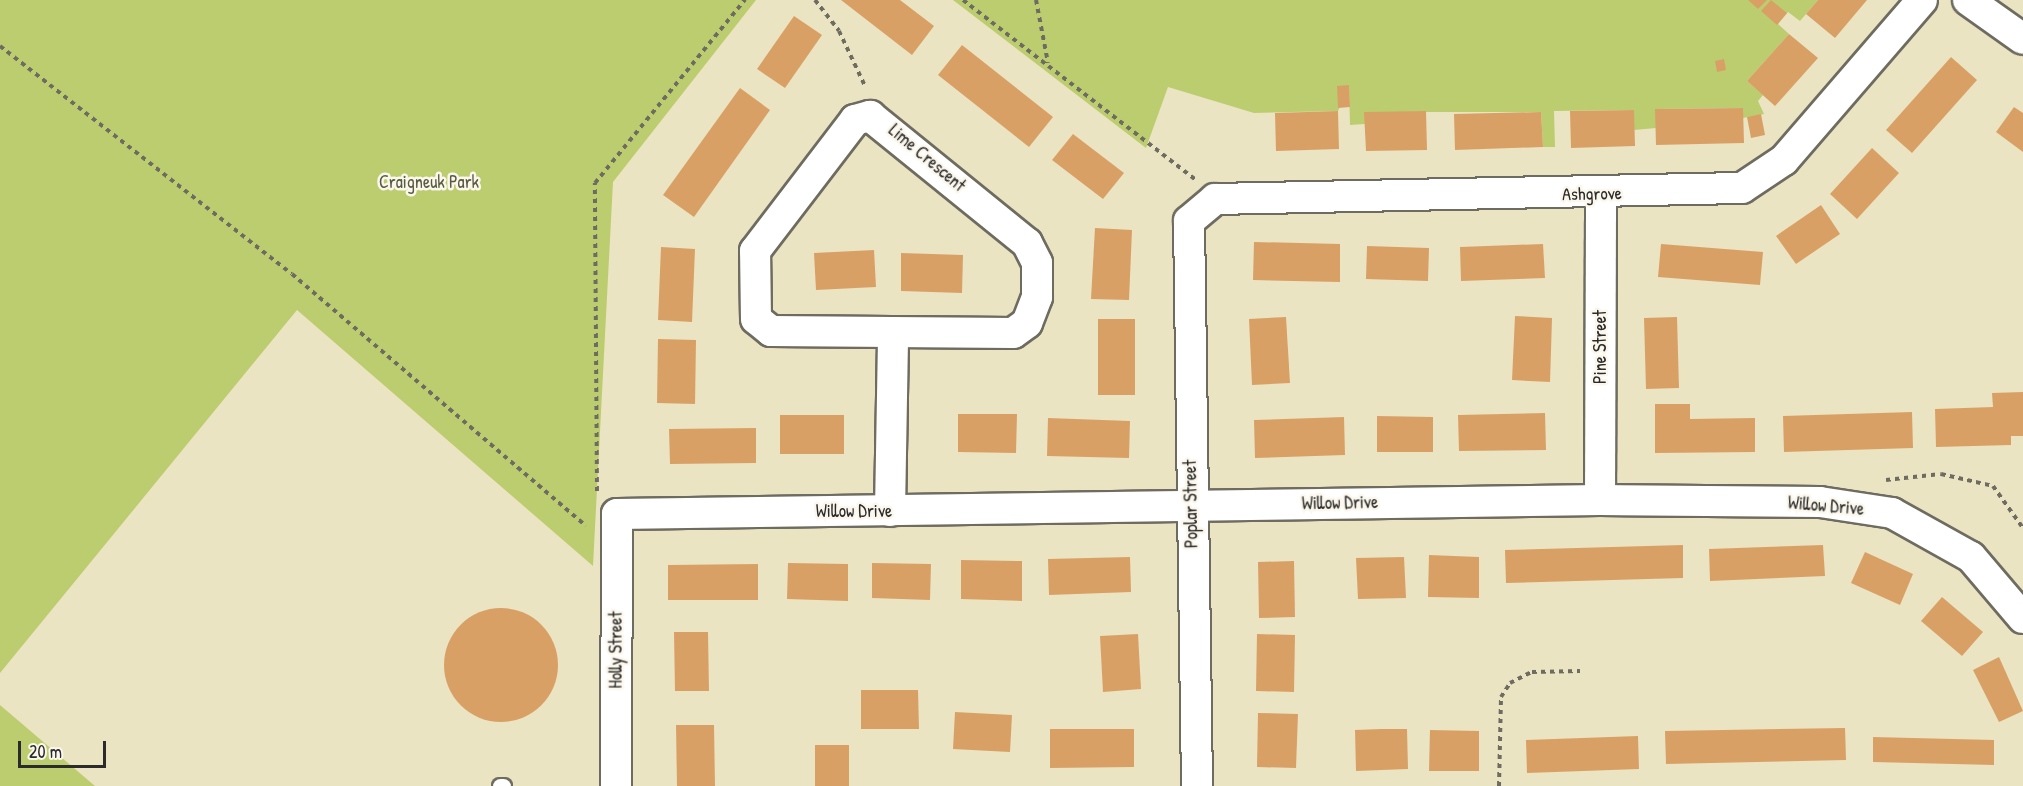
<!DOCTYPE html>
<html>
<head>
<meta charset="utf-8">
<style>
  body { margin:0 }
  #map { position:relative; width:2023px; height:786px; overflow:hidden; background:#ebe4c3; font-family:"Patrick Hand",sans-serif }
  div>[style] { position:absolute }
  .green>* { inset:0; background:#bccd6f }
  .building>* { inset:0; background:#d9a066 }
  .round { border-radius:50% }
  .path>* { height:4px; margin-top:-2px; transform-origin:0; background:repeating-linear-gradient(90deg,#6e6c60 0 4.5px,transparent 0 9px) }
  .roads { filter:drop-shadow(2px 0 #6e6c60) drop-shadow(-2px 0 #6e6c60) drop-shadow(0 2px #6e6c60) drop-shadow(0 -2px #6e6c60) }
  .lane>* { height:15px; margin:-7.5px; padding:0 7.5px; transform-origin:7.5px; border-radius:7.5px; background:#fff }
  .street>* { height:30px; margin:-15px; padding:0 15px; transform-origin:15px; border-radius:15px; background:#fff }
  span { translate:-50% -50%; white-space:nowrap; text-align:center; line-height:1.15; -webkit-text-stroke:5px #fbf7ec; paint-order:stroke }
  .street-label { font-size:18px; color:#2b2b2b }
  .park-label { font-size:18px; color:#565c3f }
  .scale { position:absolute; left:18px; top:741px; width:88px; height:27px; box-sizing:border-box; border:3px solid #2b2b2b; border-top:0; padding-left:8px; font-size:18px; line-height:21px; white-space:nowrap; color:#2b2b2b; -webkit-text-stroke:4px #fbf7ec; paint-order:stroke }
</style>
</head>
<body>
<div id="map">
  <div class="green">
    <i style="clip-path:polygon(0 0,756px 0,613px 182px,593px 566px,297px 310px,0 673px)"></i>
    <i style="clip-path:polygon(953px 0,1818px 0,1800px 21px,1788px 12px,1778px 24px,1789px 34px,1747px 81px,1763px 95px,1758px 101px,1764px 114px,1743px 118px,1743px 108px,1656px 109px,1656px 128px,1634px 130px,1633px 110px,1554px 111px,1555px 147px,1543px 147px,1541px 112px,1365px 112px,1365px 124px,1350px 125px,1349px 86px,1338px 111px,1254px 113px,1168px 87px,1146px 148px)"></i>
    <i style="clip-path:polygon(0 705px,95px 786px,0 786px)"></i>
  </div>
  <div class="building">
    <i style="clip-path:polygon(841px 0,900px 0,934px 26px,912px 55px)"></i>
    <i style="clip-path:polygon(1748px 0,1767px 0,1758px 9px)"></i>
    <i style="clip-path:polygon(1771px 0,1787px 13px,1777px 25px,1761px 11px)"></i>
    <i style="clip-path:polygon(1818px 0,1867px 0,1835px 38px,1806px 14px)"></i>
    <i style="clip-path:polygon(794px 16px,822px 35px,785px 88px,757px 69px)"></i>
    <i style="clip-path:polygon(1789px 34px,1818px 58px,1775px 106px,1747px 81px)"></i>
    <i style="clip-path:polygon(962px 45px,1053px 117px,1029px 147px,938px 75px)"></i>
    <i style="clip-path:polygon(1951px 57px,1977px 80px,1912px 153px,1886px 130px)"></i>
    <i style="clip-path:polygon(1724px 59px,1726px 70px,1717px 72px,1715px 61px)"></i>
    <i style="clip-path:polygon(1349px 85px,1350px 107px,1338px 108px,1337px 86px)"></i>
    <i style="clip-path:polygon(740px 88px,770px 110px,694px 217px,663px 195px)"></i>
    <i style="clip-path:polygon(2014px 107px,2023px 113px,2023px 152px,1996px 132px)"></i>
    <i style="clip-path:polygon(1743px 108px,1744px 143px,1656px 145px,1655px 109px)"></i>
    <i style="clip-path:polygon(1634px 110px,1635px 146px,1571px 148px,1570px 111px)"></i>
    <i style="clip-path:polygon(1338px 111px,1339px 149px,1276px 151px,1275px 113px)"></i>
    <i style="clip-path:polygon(1426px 111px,1427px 150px,1366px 151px,1364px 112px)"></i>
    <i style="clip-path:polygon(1541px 112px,1543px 147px,1455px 150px,1454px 114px)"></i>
    <i style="clip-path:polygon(1761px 114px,1765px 135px,1751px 138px,1747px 117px)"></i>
    <i style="clip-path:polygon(1073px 134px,1124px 173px,1103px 199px,1052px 160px)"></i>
    <i style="clip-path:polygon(1872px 148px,1899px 173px,1857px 219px,1830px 194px)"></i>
    <i style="clip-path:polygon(1821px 205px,1840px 234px,1796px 264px,1776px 236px)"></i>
    <i style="clip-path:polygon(1095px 228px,1132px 230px,1129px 300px,1091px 299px)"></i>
    <i style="clip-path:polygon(1254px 242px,1340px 244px,1340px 282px,1253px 280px)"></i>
    <i style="clip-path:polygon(1543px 244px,1545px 278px,1461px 281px,1460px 247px)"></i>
    <i style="clip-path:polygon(1661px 244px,1763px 252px,1760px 285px,1658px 277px)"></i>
    <i style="clip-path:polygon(1367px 246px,1429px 248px,1428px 281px,1366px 279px)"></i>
    <i style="clip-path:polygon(661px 247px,695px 249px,692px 322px,658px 320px)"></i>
    <i style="clip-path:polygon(874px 250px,876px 287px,816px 290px,814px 253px)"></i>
    <i style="clip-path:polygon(901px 253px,963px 255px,962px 293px,901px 291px)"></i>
    <i style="clip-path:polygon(1515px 316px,1552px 318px,1550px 382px,1512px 380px)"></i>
    <i style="clip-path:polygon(1286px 317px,1290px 383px,1252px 385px,1249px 319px)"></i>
    <i style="clip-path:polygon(1677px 317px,1679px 388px,1646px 389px,1644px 318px)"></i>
    <i style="clip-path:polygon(1098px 319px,1135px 319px,1135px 395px,1098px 395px)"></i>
    <i style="clip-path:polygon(658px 339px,696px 340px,695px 404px,657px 403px)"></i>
    <i style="clip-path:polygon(2023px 392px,2023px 436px,2011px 436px,2011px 445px,1936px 447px,1935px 409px,1993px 407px,1992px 393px)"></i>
    <i style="clip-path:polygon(1655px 404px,1690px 404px,1690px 419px,1755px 418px,1755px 452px,1655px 453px)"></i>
    <i style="clip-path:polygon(1912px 412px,1913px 448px,1784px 452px,1783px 416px)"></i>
    <i style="clip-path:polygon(1545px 413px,1546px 450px,1459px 451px,1458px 415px)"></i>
    <i style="clip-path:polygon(958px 414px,1017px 414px,1016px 453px,958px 452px)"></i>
    <i style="clip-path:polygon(780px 415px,844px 415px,844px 454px,780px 454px)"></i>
    <i style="clip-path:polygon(1377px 416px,1433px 417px,1433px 452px,1377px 452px)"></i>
    <i style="clip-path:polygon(1344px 417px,1345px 455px,1255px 458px,1254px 420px)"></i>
    <i style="clip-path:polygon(1048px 418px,1130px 421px,1129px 458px,1047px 456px)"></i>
    <i style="clip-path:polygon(756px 428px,756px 463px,670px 464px,669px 429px)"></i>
    <i style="clip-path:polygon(1683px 545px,1683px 578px,1506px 583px,1505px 550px)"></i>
    <i style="clip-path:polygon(1823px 545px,1825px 576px,1710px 581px,1709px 549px)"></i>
    <i style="clip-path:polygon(1865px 552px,1913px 574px,1900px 605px,1851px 583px)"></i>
    <i style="clip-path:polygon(1429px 555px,1479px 557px,1479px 598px,1428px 597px)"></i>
    <i style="clip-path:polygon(1130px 557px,1131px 592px,1049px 595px,1048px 559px)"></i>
    <i style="clip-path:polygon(1404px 557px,1406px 598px,1358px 599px,1356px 558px)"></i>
    <i style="clip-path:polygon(961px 560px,1022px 561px,1022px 601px,961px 599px)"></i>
    <i style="clip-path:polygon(1294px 561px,1295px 617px,1259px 618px,1258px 562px)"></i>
    <i style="clip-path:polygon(788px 563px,848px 564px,848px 601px,787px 599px)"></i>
    <i style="clip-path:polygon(872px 563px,931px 564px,930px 600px,872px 598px)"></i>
    <i style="clip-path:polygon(758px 564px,758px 600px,668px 600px,668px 565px)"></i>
    <i style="clip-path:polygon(1942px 597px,1983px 632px,1962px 656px,1921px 621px)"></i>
    <i class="round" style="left:444px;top:608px;width:114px;height:114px"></i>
    <i style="clip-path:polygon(674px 632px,708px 632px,709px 691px,675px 691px)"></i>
    <i style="clip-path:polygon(1138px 634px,1141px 689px,1103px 692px,1100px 636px)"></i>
    <i style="clip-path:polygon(1257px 634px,1295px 635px,1294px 692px,1256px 691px)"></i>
    <i style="clip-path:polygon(1999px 657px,2023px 711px,1999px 722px,1973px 670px)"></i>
    <i style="clip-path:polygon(861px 690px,918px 690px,919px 729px,861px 729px)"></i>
    <i style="clip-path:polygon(955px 712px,1012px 715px,1010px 752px,953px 749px)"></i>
    <i style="clip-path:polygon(1258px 713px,1298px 714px,1296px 768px,1257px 767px)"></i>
    <i style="clip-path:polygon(676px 725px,714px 725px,715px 786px,677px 786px)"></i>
    <i style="clip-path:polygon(1845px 728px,1846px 760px,1666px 764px,1665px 731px)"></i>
    <i style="clip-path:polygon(1050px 729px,1134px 729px,1134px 767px,1050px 768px)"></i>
    <i style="clip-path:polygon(1381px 729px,1407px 729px,1408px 769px,1356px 771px,1355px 730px)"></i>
    <i style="clip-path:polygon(1430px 730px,1479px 731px,1479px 771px,1429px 771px)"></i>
    <i style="clip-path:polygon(1638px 736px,1639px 769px,1527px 773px,1526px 740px)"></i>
    <i style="clip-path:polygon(1873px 737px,1994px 740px,1994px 765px,1873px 762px)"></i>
    <i style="clip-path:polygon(815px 745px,849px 745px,849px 786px,815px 786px)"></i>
  </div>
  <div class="path">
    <i style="left:815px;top:0;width:39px;rotate:52deg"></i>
    <i style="left:839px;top:31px;width:61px;rotate:64.7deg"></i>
    <i style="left:963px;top:0;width:293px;rotate:37.7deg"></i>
    <i style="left:1036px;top:0;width:64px;rotate:79.2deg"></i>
    <i style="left:0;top:46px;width:370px;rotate:38deg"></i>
    <i style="left:292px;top:274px;width:387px;rotate:40.6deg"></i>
    <i style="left:1886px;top:480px;width:55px;rotate:-6.2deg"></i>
    <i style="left:1941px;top:474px;width:53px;rotate:13deg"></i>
    <i style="left:1993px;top:486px;width:52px;rotate:54.5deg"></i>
    <i style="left:597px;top:491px;width:308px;rotate:-90.4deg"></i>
    <i style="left:595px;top:183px;width:237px;rotate:-50.7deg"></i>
    <i style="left:1499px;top:786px;width:89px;rotate:-88.7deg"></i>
    <i style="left:1501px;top:697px;width:17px;rotate:-57deg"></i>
    <i style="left:1510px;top:683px;width:25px;rotate:-27deg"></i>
    <i style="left:1532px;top:672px;width:48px;rotate:-1.2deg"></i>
  </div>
  <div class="roads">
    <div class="lane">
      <i style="left:500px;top:786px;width:3px"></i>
    </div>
    <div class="street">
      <i style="left:1968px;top:0;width:67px;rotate:35.3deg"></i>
      <i style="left:870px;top:116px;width:202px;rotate:39deg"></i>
      <i style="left:1027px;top:243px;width:22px;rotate:63deg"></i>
      <i style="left:1037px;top:263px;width:34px;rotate:90deg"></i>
      <i style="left:1037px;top:297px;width:28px;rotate:111deg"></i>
      <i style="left:1027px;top:323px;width:17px;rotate:144deg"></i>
      <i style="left:1013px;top:333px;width:242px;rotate:-179.5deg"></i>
      <i style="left:771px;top:331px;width:19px;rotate:-141deg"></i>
      <i style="left:756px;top:319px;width:68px;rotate:-90.8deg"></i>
      <i style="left:755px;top:251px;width:165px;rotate:-52.6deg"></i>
      <i style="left:855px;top:120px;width:16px;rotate:-15deg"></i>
      <i style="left:1600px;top:500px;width:305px;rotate:-89.8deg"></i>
      <i style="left:890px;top:511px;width:176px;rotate:-89deg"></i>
      <i style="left:616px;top:786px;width:272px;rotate:-89.8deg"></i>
      <i style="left:617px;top:514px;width:983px;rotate:-0.82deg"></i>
      <i style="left:1600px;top:500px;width:220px;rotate:0.5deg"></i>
      <i style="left:1820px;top:502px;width:73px;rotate:8.7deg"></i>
      <i style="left:1892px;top:513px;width:90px;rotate:29.1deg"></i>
      <i style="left:1971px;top:557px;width:80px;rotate:49.6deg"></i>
      <i style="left:1197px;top:786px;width:565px;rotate:-90.81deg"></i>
      <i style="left:1189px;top:221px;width:34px;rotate:-40deg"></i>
      <i style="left:1215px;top:199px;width:527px;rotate:-1.2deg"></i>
      <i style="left:1742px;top:188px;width:50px;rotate:-33.7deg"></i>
      <i style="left:1784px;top:160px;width:211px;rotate:-49.2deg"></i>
    </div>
  </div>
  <div class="street-label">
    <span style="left:927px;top:158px;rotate:40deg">Lime Crescent</span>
    <span style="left:1592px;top:194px;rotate:-1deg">Ashgrove</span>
    <span style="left:1600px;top:347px;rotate:-90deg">Pine Street</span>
    <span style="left:1340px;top:503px;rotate:-1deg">Willow Drive</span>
    <span style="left:1191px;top:504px;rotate:-91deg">Poplar Street</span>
    <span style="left:1826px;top:506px;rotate:5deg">Willow Drive</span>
    <span style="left:854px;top:511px">Willow Drive</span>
    <span style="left:616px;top:650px;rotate:-90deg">Holly Street</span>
  </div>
  <div class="park-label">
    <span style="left:429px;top:182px">Craigneuk Park</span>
  </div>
  <div class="scale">20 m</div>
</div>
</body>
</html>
